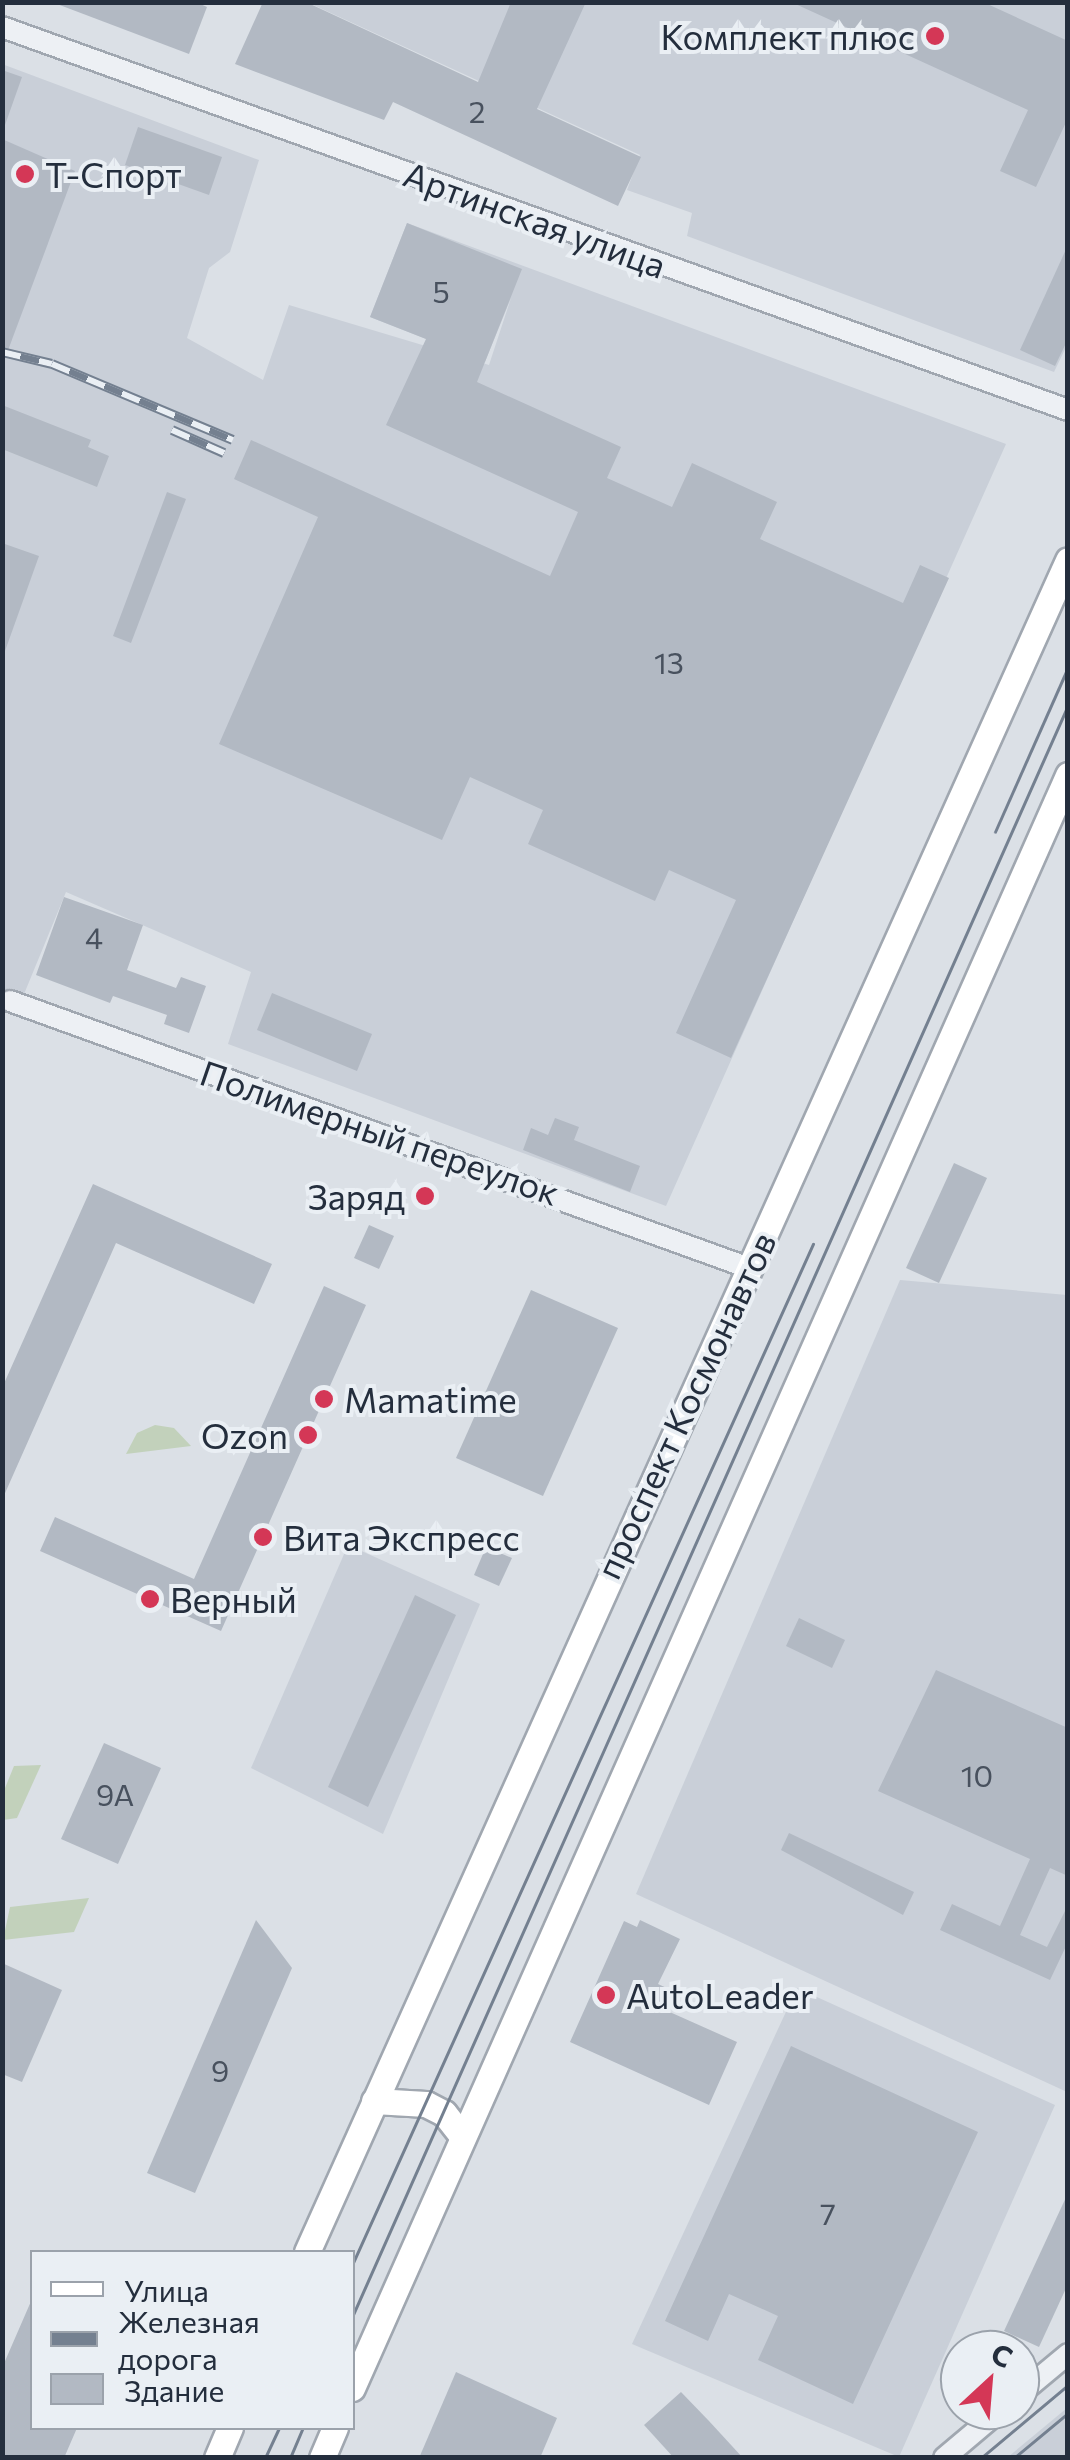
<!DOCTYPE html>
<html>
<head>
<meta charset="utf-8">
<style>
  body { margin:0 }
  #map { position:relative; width:1070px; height:2460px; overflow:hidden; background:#dbe0e6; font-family:Commissioner,sans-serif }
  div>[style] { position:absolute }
  .built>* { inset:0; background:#c9cfd8 }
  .green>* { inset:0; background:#c2d1bb }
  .building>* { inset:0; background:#b2b9c3 }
  .roads { filter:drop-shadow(2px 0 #a0a7b0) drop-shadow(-2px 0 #a0a7b0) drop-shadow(0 2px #a0a7b0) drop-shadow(0 -2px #a0a7b0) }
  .minor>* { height:20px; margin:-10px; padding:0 10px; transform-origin:10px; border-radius:10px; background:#edf0f4 }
  .major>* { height:25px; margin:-12.5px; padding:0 12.5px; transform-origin:12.5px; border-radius:12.5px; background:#fff }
  .tram>* { height:2.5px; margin:-1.25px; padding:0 1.25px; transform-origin:1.25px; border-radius:1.25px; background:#748090 }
  .rail>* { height:10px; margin-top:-5px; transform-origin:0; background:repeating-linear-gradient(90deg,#eaeff4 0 19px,#748090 0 38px); box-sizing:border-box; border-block:2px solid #748090 }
  .dots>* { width:28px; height:28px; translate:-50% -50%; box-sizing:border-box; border:5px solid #eaeff4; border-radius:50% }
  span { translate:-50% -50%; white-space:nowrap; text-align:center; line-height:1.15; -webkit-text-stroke:8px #eaeff4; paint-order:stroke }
  .number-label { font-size:30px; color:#48515e }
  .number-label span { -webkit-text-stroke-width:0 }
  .poi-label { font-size:35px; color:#242e3d }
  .right { translate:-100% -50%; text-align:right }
  .left { translate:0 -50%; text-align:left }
  .street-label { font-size:35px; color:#242e3d }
  .frame { position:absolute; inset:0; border:5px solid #242e3d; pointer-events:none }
  .legend { position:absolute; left:30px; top:2250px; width:325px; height:180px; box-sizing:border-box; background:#eaeff4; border:2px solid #9ba2ab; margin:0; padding:12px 18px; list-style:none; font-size:30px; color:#242e3d }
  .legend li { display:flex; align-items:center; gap:20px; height:50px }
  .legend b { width:50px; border:2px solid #9ba2ab }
  .north { position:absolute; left:940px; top:2330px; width:100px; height:100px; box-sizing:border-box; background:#eaeff4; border:2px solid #9ba2ab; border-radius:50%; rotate:26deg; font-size:28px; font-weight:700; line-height:40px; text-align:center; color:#242e3d }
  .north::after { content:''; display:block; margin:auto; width:35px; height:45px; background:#d43756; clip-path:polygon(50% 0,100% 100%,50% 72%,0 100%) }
</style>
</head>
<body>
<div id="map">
  <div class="built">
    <i style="clip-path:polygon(309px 3px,1067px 3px,1068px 343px,1054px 372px,687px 236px,692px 213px,627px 190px,640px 155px)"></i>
    <i style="clip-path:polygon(2px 64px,259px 160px,230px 252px,209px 268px,187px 338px,263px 380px,289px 305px,489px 365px,511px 298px,485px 362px,370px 317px,407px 223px,1006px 444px,666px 1206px,228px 1044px,251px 972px,66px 892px,22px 999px,3px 993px)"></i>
    <i style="clip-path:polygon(900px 1280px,1067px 1295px,1067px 2092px,636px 1894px)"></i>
    <i style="clip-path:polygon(348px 1545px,480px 1604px,383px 1834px,251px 1768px)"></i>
    <i style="clip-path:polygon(797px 1988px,1055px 2105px,899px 2457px,632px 2344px)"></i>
    <i style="clip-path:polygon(1067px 2408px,1067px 2457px,1008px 2457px)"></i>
  </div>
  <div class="green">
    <i style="clip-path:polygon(155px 1425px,174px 1428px,191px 1446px,126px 1454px,137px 1433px)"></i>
    <i style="clip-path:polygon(41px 1765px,17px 1818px,3px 1820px,3px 1793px,14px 1766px)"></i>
    <i style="clip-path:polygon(89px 1898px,74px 1932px,3px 1940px,10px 1907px)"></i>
  </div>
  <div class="building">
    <i style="clip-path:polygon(196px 2px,207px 7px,189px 54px,57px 4px)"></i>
    <i style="clip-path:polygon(263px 2px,306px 2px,478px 82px,511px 2px,586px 2px,537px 109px,641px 157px,618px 206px,393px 102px,384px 120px,235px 64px)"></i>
    <i style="clip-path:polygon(791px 2px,983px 2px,1068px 41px,1068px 118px,1036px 187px,1000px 171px,1028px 110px)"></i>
    <i style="clip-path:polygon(2px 70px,22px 77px,5px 125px,2px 124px)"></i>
    <i style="clip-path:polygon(138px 127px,222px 157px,209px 195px,125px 165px)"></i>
    <i style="clip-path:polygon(2px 139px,75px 171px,4px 361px,2px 360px)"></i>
    <i style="clip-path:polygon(407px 223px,522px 269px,477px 382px,621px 447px,607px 478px,672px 507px,692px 463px,777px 502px,760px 539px,903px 603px,920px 565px,949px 578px,731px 1058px,676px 1033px,736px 900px,669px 870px,655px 901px,528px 844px,543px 810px,470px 777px,442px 840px,219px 744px,318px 517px,234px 479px,251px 440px,550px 576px,578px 512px,386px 425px,426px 339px,370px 317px)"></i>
    <i style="clip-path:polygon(1068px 245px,1068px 339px,1055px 366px,1020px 350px)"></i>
    <i style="clip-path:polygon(2px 405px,91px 440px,88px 447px,109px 456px,97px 487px,2px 449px)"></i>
    <i style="clip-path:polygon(167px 492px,186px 499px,131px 643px,113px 636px)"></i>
    <i style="clip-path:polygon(2px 543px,39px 556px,5px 651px,2px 651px)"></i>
    <i style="clip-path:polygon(64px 897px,143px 925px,127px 970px,176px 988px,181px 977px,206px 986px,189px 1033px,164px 1024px,167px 1015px,113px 996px,110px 1003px,36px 975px)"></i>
    <i style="clip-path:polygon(272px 993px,372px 1034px,357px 1071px,257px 1030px)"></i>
    <i style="clip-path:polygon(555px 1118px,579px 1127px,574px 1140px,640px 1166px,630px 1192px,523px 1150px,531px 1128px,548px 1135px)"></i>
    <i style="clip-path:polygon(954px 1163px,987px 1178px,939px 1283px,906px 1268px)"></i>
    <i style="clip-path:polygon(93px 1184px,272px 1264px,254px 1304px,116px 1243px,2px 1500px,2px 1388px)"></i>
    <i style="clip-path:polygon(369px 1225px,394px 1236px,379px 1269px,354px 1258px)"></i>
    <i style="clip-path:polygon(324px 1286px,366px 1305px,221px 1631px,40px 1551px,55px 1517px,194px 1579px)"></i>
    <i style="clip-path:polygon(531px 1290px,618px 1328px,543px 1496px,456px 1458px)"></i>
    <i style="clip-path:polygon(486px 1547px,512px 1558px,499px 1586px,474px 1575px)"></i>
    <i style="clip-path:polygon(415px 1595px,456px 1615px,368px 1807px,328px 1787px)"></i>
    <i style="clip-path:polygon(799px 1618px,845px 1640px,832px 1668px,786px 1646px)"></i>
    <i style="clip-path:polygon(936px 1670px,1068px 1728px,1068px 1876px,1050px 1868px,1020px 1935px,1047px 1947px,1068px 1905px,1068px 1942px,1050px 1980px,940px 1930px,952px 1904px,1000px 1926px,1030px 1859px,878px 1791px)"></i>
    <i style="clip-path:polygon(104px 1743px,161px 1768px,118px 1864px,61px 1839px)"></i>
    <i style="clip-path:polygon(789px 1833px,914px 1892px,903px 1915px,781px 1850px)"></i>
    <i style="clip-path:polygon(256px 1920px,292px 1968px,195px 2193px,147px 2173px)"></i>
    <i style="clip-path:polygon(640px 1920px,680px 1939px,658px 1984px,671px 1990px,663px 2009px,737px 2042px,709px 2105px,570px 2042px,624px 1921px,637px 1927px)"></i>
    <i style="clip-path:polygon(2px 1963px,62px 1990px,22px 2082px,2px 2074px)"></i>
    <i style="clip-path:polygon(791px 2046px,978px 2132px,853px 2404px,758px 2360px,778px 2316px,729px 2294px,708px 2341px,665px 2321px)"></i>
    <i style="clip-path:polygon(1068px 2193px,1068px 2284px,1039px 2347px,1004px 2331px)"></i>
    <i style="clip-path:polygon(32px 2299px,32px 2428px,77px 2428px,64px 2458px,2px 2458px,2px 2368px)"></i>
    <i style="clip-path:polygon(456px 2372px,557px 2418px,540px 2458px,419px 2458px)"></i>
    <i style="clip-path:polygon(681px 2392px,709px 2421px,743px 2458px,674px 2458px,644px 2425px)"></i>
  </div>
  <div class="roads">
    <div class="minor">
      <i style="left:2px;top:27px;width:1133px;rotate:19.76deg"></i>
      <i style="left:10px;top:1001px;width:786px;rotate:19.86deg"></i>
      <i style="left:1020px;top:2394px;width:62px;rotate:-39.8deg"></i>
      <i style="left:944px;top:2458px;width:75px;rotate:-40.1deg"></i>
    </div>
    <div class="major">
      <i style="left:374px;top:2101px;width:52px;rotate:3.3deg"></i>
      <i style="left:426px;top:2104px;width:20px;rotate:27deg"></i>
      <i style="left:444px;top:2113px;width:29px;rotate:52deg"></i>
      <i style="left:307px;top:2252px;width:1855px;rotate:-65.78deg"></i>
      <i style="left:352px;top:2388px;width:1765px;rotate:-66.06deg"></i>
      <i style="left:217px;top:2458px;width:33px;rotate:-67deg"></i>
      <i style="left:322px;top:2458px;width:33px;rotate:-67deg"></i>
    </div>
  </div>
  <div class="tram">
    <i style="left:995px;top:832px;width:180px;rotate:-66.1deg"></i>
    <i style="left:352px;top:2265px;width:1120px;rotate:-65.7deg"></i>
    <i style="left:352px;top:2317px;width:1764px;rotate:-66.05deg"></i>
    <i style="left:265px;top:2458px;width:33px;rotate:-65deg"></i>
    <i style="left:290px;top:2458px;width:33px;rotate:-67deg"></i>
    <i style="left:981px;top:2458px;width:114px;rotate:-40deg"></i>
    <i style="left:1014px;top:2458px;width:70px;rotate:-39.8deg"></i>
  </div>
  <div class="rail">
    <i style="left:2px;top:352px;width:51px;rotate:13.5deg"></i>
    <i style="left:52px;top:364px;width:196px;rotate:22.8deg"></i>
    <i style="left:172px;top:430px;width:57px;rotate:23.9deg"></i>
  </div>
  <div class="dots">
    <i style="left:935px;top:36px;background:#d43756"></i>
    <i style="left:25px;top:174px;background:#d43756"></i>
    <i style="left:425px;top:1196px;background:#d43756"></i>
    <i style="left:324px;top:1399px;background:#d43756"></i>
    <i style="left:308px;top:1435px;background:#d43756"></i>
    <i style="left:263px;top:1537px;background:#d43756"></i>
    <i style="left:150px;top:1599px;background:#d43756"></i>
    <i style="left:606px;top:1995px;background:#d43756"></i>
  </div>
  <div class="number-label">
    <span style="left:477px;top:111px">2</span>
    <span style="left:441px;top:291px">5</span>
    <span style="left:669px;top:662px">13</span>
    <span style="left:94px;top:937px">4</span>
    <span style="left:977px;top:1775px">10</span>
    <span style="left:115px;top:1794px">9А</span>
    <span style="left:220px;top:2070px">9</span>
    <span style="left:828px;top:2213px">7</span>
  </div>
  <div class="poi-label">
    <span class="right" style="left:915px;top:36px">Комплект плюс</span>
    <span class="left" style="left:45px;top:174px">Т-Спорт</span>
    <span class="right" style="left:405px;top:1196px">Заряд</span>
    <span class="left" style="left:344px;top:1399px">Mamatime</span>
    <span class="right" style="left:288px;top:1435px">Ozon</span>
    <span class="left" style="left:283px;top:1537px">Вита Экспресс</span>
    <span class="left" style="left:170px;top:1599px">Верный</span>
    <span class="left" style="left:626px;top:1995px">AutoLeader</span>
  </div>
  <div class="street-label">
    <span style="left:535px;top:219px;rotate:20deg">Артинская улица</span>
    <span style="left:380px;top:1132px;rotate:19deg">Полимерный переулок</span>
    <span style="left:685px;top:1405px;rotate:-65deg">проспект Космонавтов</span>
  </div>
  <div class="frame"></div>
  <ul class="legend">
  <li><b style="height:12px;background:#fff"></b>Улица</li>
  <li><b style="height:12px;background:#748090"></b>Железная дорога</li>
  <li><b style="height:28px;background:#b2b9c3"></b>Здание</li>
  </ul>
  <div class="north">С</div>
</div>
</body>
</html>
